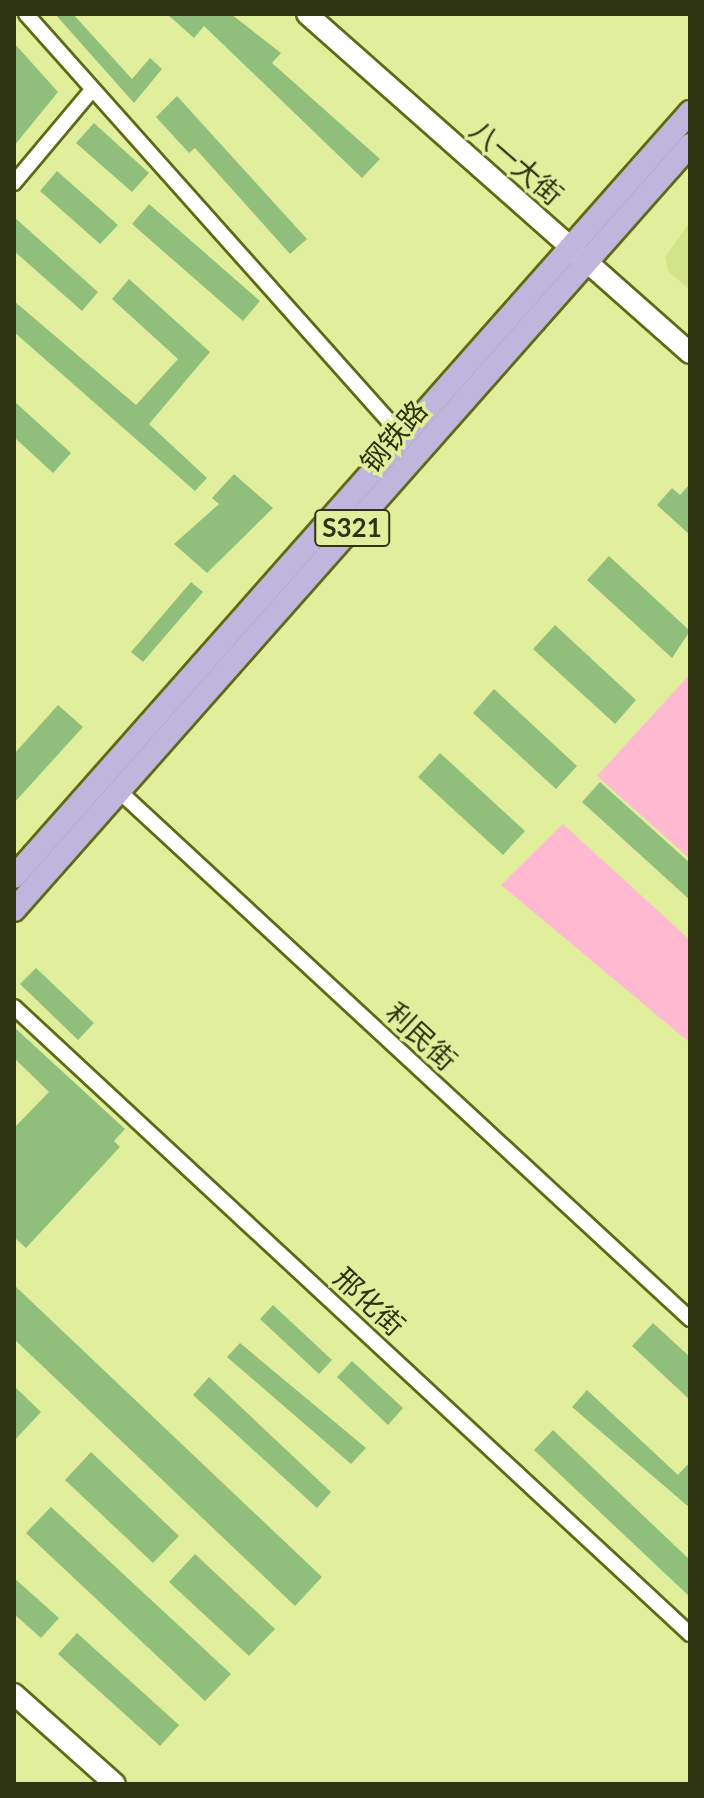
<!DOCTYPE html>
<html>
<head>
<meta charset="utf-8">
<style>
  body { margin:0 }
  #map { position:relative; width:704px; height:1798px; overflow:hidden; background:#e1ef9d; font-family:Lato,"Noto Sans SC",sans-serif }
  div>[style] { position:absolute }
  .built>* { inset:0; background:#d3e389 }
  .green>* { inset:0; background:#ffbad1 }
  .building>* { inset:0; background:#90bf7c }
  .roads { filter:drop-shadow(2px 0 #5f6a15) drop-shadow(-2px 0 #5f6a15) drop-shadow(0 2px #5f6a15) drop-shadow(0 -2px #5f6a15) }
  .street>* { height:14px; margin:-7px; padding:0 7px; transform-origin:7px; border-radius:7px; background:#fff }
  .secondary>* { height:20px; margin:-10px; padding:0 10px; transform-origin:10px; border-radius:10px; background:#fff }
  .primary>* { height:22px; margin:-11px; padding:0 11px; transform-origin:11px; border-radius:11px; background:#c0b5dc }
  span { translate:-50% -50%; white-space:nowrap; text-align:center; line-height:1.15; -webkit-text-stroke:7px #e1ef9d; paint-order:stroke }
  .shield-label span { padding:2px 6px; background:#e1ef9d; border:2px solid; border-radius:6px; -webkit-text-stroke-width:0 }
  .shield-label { font-size:26px; color:#2d3211; font-weight:700 }
  .street-label { font-size:28px; color:#2d3211 }
  .frame { position:absolute; inset:0; border:16px solid #2d3211; pointer-events:none }
</style>
</head>
<body>
<div id="map">
  <div class="built">
    <i style="clip-path:polygon(690px 222px,690px 290px,668px 271px,665px 257px)"></i>
  </div>
  <div class="green">
    <i style="clip-path:polygon(690px 674px,690px 859px,597px 776px)"></i>
    <i style="clip-path:polygon(563px 824px,690px 940px,690px 1043px,501px 885px)"></i>
  </div>
  <div class="building">
    <i style="clip-path:polygon(55px 14px,73px 14px,132px 79px,150px 58px,162px 69px,134px 103px)"></i>
    <i style="clip-path:polygon(167px 14px,231px 14px,281px 53px,272px 63px,380px 159px,362px 178px,204px 26px,194px 38px)"></i>
    <i style="clip-path:polygon(14px 43px,58px 92px,14px 146px)"></i>
    <i style="clip-path:polygon(177px 96px,307px 239px,290px 254px,195px 148px,189px 153px,156px 117px)"></i>
    <i style="clip-path:polygon(94px 123px,149px 173px,132px 192px,76px 143px)"></i>
    <i style="clip-path:polygon(57px 171px,118px 225px,100px 244px,40px 191px)"></i>
    <i style="clip-path:polygon(149px 204px,260px 301px,243px 321px,132px 224px)"></i>
    <i style="clip-path:polygon(14px 217px,98px 292px,82px 311px,14px 251px)"></i>
    <i style="clip-path:polygon(129px 279px,210px 352px,149px 424px,207px 478px,195px 491px,14px 332px,14px 301px,136px 405px,178px 359px,112px 299px)"></i>
    <i style="clip-path:polygon(14px 401px,71px 453px,53px 473px,14px 437px)"></i>
    <i style="clip-path:polygon(234px 474px,273px 508px,207px 573px,174px 544px,219px 504px,212px 498px)"></i>
    <i style="clip-path:polygon(690px 484px,690px 535px,657px 505px,672px 488px,680px 495px)"></i>
    <i style="clip-path:polygon(609px 556px,690px 631px,672px 658px,587px 580px)"></i>
    <i style="clip-path:polygon(191px 582px,203px 592px,143px 662px,131px 652px)"></i>
    <i style="clip-path:polygon(555px 625px,636px 700px,615px 724px,533px 649px)"></i>
    <i style="clip-path:polygon(494px 689px,577px 766px,556px 789px,473px 713px)"></i>
    <i style="clip-path:polygon(58px 705px,83px 727px,14px 803px,14px 754px)"></i>
    <i style="clip-path:polygon(440px 753px,525px 831px,503px 855px,418px 777px)"></i>
    <i style="clip-path:polygon(600px 782px,690px 863px,690px 900px,582px 802px)"></i>
    <i style="clip-path:polygon(36px 968px,94px 1023px,78px 1040px,20px 984px)"></i>
    <i style="clip-path:polygon(14px 1027px,125px 1129px,114px 1141px,120px 1147px,26px 1248px,14px 1237px,14px 1128px,49px 1092px,14px 1058px)"></i>
    <i style="clip-path:polygon(14px 1285px,322px 1577px,295px 1606px,14px 1339px)"></i>
    <i style="clip-path:polygon(273px 1305px,332px 1360px,319px 1374px,260px 1319px)"></i>
    <i style="clip-path:polygon(653px 1323px,690px 1357px,690px 1400px,632px 1346px)"></i>
    <i style="clip-path:polygon(240px 1343px,366px 1448px,351px 1464px,227px 1357px)"></i>
    <i style="clip-path:polygon(352px 1361px,403px 1408px,388px 1425px,337px 1377px)"></i>
    <i style="clip-path:polygon(209px 1377px,331px 1492px,317px 1508px,193px 1395px)"></i>
    <i style="clip-path:polygon(14px 1386px,41px 1412px,14px 1441px)"></i>
    <i style="clip-path:polygon(587px 1390px,678px 1475px,690px 1462px,690px 1508px,572px 1407px)"></i>
    <i style="clip-path:polygon(553px 1430px,690px 1560px,690px 1597px,534px 1450px)"></i>
    <i style="clip-path:polygon(91px 1452px,179px 1536px,153px 1563px,65px 1480px)"></i>
    <i style="clip-path:polygon(51px 1507px,231px 1674px,205px 1701px,26px 1533px)"></i>
    <i style="clip-path:polygon(195px 1554px,275px 1629px,249px 1656px,169px 1582px)"></i>
    <i style="clip-path:polygon(14px 1578px,59px 1618px,41px 1638px,14px 1614px)"></i>
    <i style="clip-path:polygon(77px 1633px,179px 1725px,160px 1746px,58px 1654px)"></i>
  </div>
  <div class="roads">
    <div class="street">
      <i style="left:26px;top:14px;width:567px;rotate:48.29deg"></i>
      <i style="left:14px;top:183px;width:121px;rotate:-50deg"></i>
      <i style="left:119px;top:791px;width:778px;rotate:42.76deg"></i>
      <i style="left:14px;top:1007px;width:922px;rotate:42.85deg"></i>
    </div>
    <div class="secondary">
      <i style="left:307px;top:14px;width:511px;rotate:41.51deg"></i>
      <i style="left:14px;top:1694px;width:135px;rotate:41.7deg"></i>
    </div>
    <div class="primary">
      <i style="left:14px;top:877px;width:1021px;rotate:-48.53deg"></i>
      <i style="left:14px;top:910px;width:1021px;rotate:-48.53deg"></i>
    </div>
  </div>
  <div class="shield-label">
    <span style="left:352px;top:528px">S321</span>
  </div>
  <div class="street-label">
    <span style="left:517px;top:162px;rotate:41deg">八一大街</span>
    <span style="left:393px;top:436px;rotate:-49deg">钢铁路</span>
    <span style="left:422px;top:1036px;rotate:43deg">利民街</span>
    <span style="left:370px;top:1301px;rotate:43deg">邢化街</span>
  </div>
  <div class="frame"></div>
</div>
</body>
</html>
